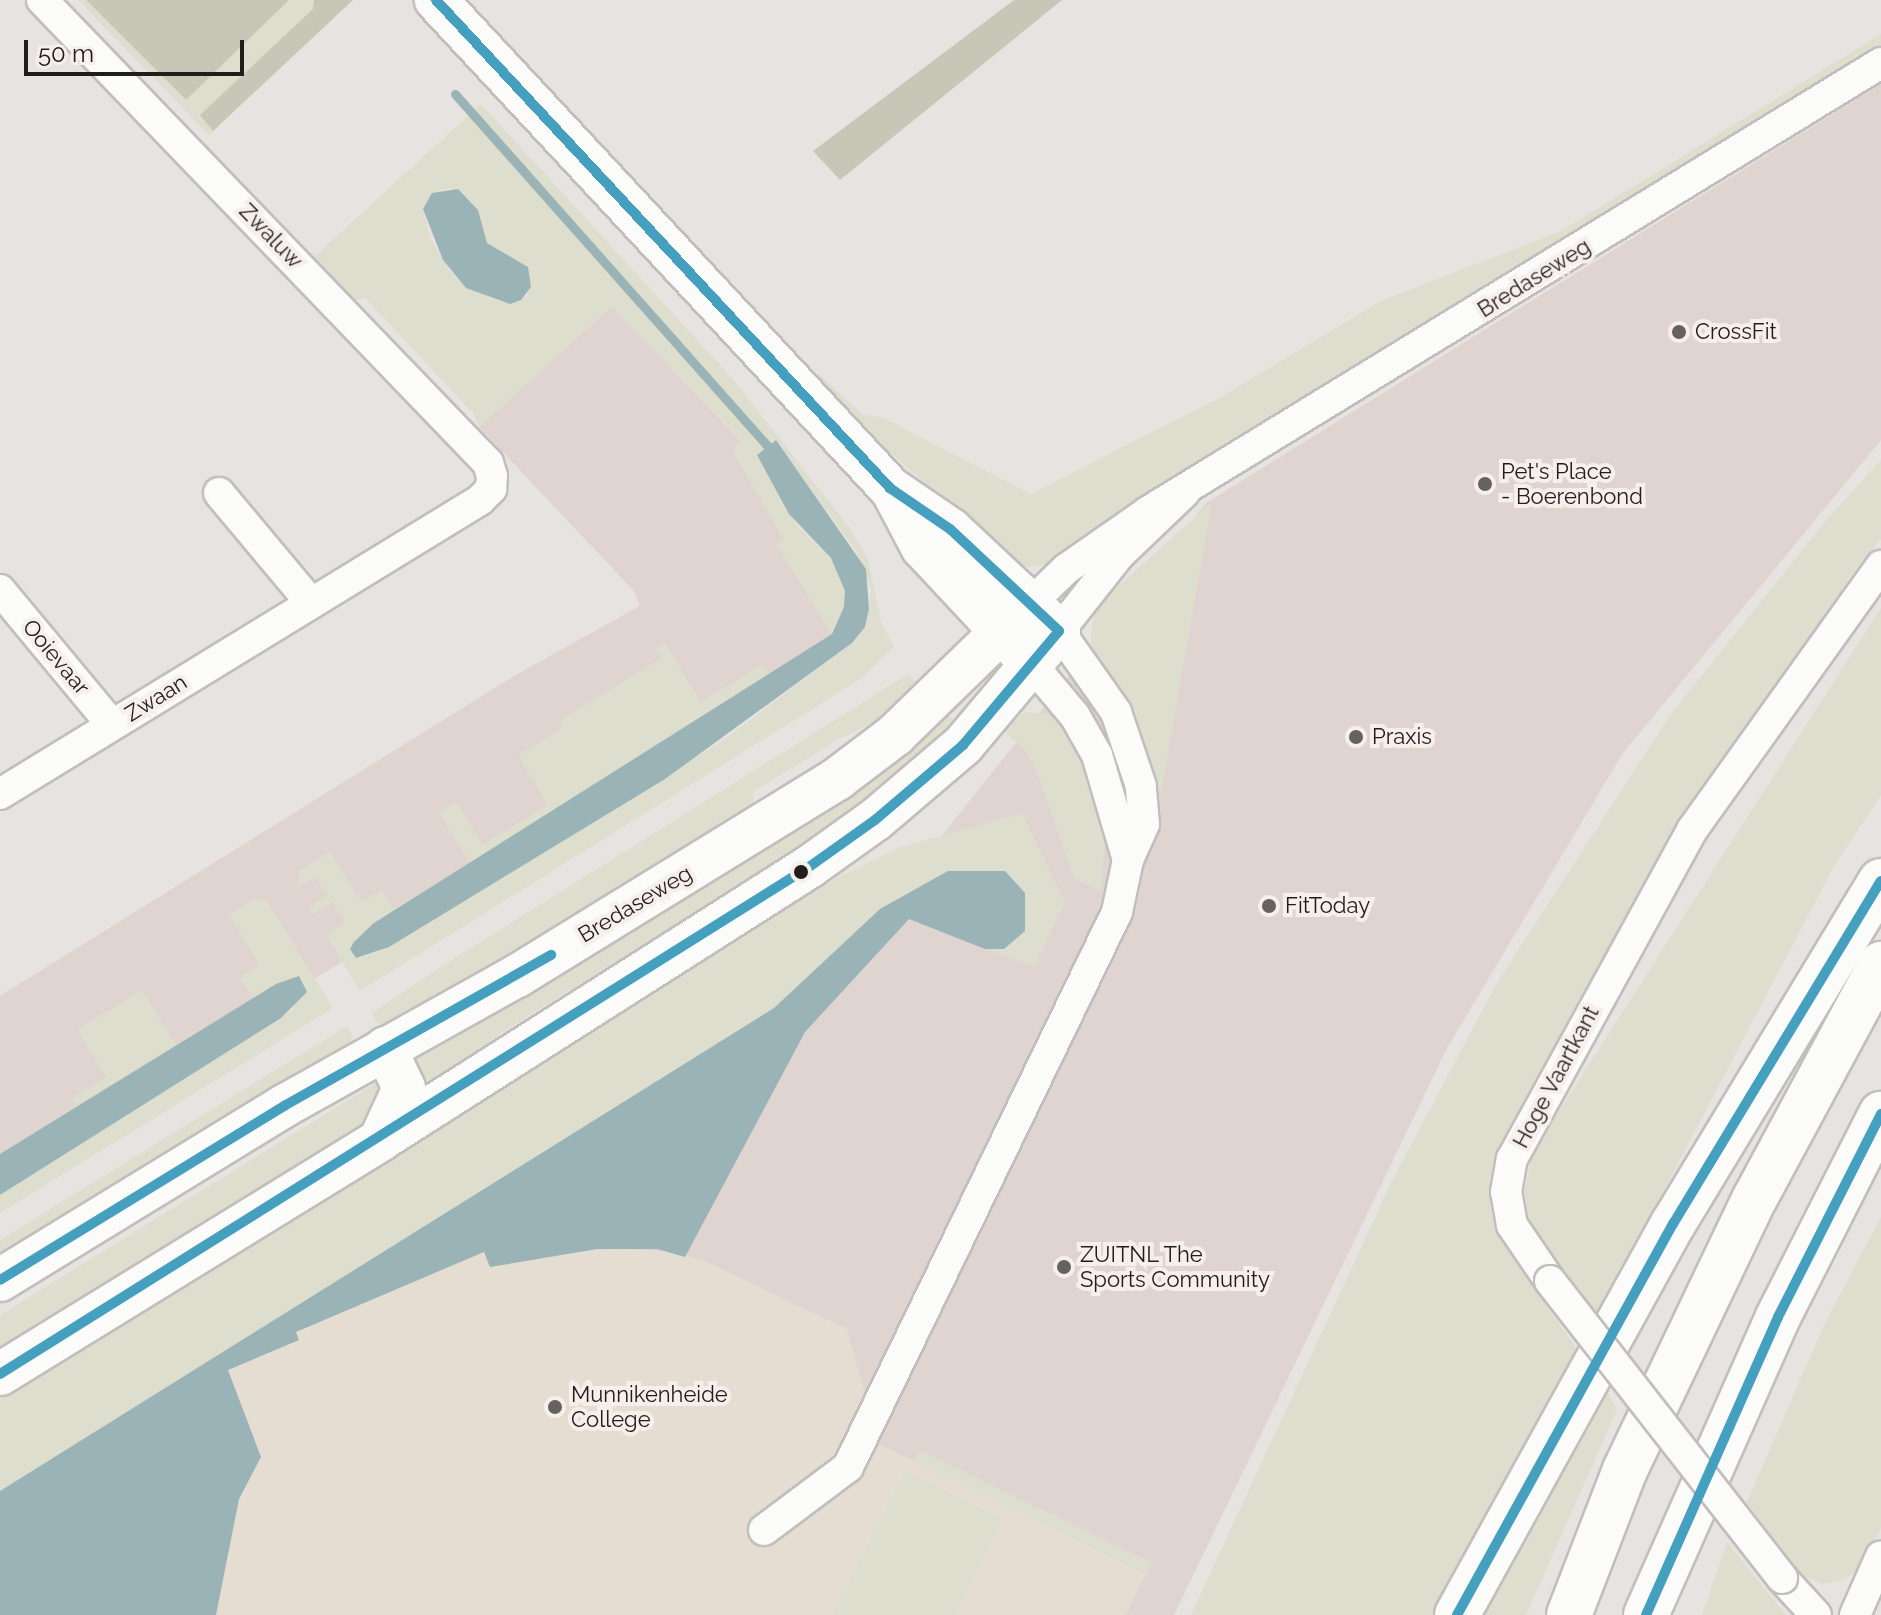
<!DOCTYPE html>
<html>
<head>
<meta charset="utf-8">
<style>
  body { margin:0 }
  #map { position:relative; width:1881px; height:1615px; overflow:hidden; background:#e7e3e1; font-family:Raleway,sans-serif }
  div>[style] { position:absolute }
  .built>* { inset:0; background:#dfd4d0 }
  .education>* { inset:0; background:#e5ddd1 }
  .green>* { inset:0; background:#dddece }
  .forest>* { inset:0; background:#c6c7b6 }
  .water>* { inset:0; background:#9ab3b6 }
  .stream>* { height:9px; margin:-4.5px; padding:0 4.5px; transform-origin:4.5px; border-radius:4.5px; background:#9ab3b6 }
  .roads { filter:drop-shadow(2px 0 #c2bebd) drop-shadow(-2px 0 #c2bebd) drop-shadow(0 2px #c2bebd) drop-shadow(0 -2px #c2bebd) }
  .street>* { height:30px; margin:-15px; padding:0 15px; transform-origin:15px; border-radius:15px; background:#fbfbfa }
  .secondary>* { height:42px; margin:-21px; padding:0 21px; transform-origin:21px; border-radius:21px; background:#fbfbfa }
  .highway>* { height:44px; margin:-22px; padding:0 22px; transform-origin:22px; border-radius:22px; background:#fbfbfa }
  .bridges { filter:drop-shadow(2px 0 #c2bebd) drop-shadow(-2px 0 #c2bebd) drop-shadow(0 2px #c2bebd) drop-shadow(0 -2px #c2bebd) }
  .street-bridge>* { height:30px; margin:-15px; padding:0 15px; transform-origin:15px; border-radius:15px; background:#fbfbfa }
  .bus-1>* { height:10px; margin:-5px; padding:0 5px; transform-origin:5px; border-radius:5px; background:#45a0bf }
  .dots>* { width:22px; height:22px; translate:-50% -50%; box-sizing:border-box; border:4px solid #f7efeb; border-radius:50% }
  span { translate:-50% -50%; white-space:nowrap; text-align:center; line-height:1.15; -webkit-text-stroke:8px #f7efeb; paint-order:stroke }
  .street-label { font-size:22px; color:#201d1b }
  .poi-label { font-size:22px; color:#201d1b }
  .left { translate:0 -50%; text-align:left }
  .scale { position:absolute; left:24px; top:40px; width:220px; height:36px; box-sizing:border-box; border:4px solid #201d1b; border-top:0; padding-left:10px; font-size:24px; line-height:28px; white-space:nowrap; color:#201d1b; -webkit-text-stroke:6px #f7efeb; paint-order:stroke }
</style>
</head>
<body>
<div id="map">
  <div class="built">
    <i style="clip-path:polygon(1881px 84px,1881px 440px,1623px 753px,1447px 1048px,1174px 1615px,61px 1615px,825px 983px,1206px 503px)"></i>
    <i style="clip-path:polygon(612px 306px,742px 442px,849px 628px,353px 955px,0 1173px,0 996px,514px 676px,640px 606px,634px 591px,479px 427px)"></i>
  </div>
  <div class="education">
    <i style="clip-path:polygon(624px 1249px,676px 1252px,707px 1262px,847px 1329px,879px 1444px,1146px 1574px,1126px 1615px,213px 1615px,239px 1499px,261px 1457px,228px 1369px,298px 1340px,296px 1332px,484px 1252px,490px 1267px,569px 1251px)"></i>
  </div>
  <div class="green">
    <i style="clip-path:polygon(78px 0,86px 0,186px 100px,289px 0,314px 0,313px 9px,210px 136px)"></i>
    <i style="clip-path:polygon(1881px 34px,1881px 46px,1054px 564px,1029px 567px,994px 556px,937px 493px,825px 396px,818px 373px,862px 414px,883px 418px,1031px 494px,1223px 396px,1381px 301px,1561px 231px)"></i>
    <i style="clip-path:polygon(evenodd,481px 104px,732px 378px,852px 531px,868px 560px,881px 622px,894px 647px,862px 678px,360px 991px,326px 935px,345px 922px,332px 902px,313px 914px,309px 907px,328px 896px,316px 877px,297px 888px,300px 871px,330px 852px,361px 902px,382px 890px,394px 910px,366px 928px,350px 949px,356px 958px,380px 951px,719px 743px,852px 643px,866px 626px,869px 609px,871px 590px,856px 551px,775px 440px,757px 456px,798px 527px,831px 558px,845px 591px,845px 607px,832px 634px,776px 544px,784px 540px,732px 450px,742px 441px,612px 306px,479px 427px,473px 413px,366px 299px,351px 300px,312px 259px,481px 104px,449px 188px,472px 202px,487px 243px,528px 267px,527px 296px,503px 302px,466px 288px,449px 270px,431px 239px,423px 209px,433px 193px,449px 188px)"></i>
    <i style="clip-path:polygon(1881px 460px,1881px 539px,1853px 572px,1640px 903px,1493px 1186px,1494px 1213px,1509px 1253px,1576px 1348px,1433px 1615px,1191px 1615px,1392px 1181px,1497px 983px,1670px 715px,1829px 517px)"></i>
    <i style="clip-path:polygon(1212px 502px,1161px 792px,1127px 699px,1090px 648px,1094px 608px)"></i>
    <i style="clip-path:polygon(1881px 608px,1881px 795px,1833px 868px,1598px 1316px,1530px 1225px,1524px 1193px,1533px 1152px)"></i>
    <i style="clip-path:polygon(665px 643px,701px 702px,762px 665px,768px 674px,470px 863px,439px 813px,456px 802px,483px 845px,548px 804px,518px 756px,563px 727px,559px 721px,662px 658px,656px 648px)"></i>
    <i style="clip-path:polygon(908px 674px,918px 684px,896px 712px,839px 739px,753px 792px,754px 809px,489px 970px,380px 1027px,372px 1013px,444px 965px)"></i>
    <i style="clip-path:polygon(940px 708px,958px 724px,800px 848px,507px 1029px,356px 1136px,0 1356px,0 1315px,814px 813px)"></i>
    <i style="clip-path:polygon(1024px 712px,1047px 714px,1074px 736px,1096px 789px,1105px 835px,1101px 891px,1074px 878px,1037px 772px,1026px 751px,1004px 731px)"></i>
    <i style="clip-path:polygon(1022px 813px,1065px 903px,1034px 967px,985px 949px,1004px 949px,1005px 871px,948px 871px,880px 909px,774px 1008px,0 1491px,0 1400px,225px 1262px,737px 928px,898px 848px)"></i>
    <i style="clip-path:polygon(257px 898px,267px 901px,333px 1008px,0 1213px,0 1195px,293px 1010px,299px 976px,253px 998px,240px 978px,260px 965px,229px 915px)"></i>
    <i style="clip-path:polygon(142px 990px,176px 1045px,76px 1106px,72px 1098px,106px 1077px,77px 1030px)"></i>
    <i style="clip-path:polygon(347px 1026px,353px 1036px,343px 1052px,0 1258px,0 1240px)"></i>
    <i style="clip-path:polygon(1881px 1217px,1881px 1528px,1864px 1565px,1845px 1579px,1823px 1584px,1799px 1574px,1745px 1507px,1824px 1325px)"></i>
    <i style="clip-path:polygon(1606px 1388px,1617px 1410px,1526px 1615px,1479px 1615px)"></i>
    <i style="clip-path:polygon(919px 1450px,1152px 1563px,1146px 1574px,914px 1462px)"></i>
    <i style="clip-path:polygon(904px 1471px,1003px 1519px,955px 1615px,833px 1615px)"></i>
    <i style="clip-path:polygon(1727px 1542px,1766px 1591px,1786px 1615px,1702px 1615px)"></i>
  </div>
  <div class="forest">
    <i style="clip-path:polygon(86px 0,289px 0,186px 100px)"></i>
    <i style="clip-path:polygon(314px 0,353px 0,213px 131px,200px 115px,313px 9px)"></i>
    <i style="clip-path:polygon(1014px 0,1062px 0,840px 180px,813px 151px)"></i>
  </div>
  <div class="water">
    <i style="clip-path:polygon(458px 189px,478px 210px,487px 243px,528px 267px,531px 287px,521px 300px,510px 304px,466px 288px,443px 260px,423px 209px,432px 193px)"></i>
    <i style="clip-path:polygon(776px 440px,866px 569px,869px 609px,865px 627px,852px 643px,665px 779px,389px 947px,356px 958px,350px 949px,354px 942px,374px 923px,832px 634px,844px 607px,845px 591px,831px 558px,789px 514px,757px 455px)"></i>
    <i style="clip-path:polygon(948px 871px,1005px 871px,1025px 893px,1025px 931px,1004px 949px,985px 949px,909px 919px,805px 1032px,685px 1257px,657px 1249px,597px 1249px,490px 1267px,484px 1252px,296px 1332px,299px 1340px,228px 1370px,261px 1457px,239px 1499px,216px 1615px,0 1615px,0 1491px,774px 1008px,880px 909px)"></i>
    <i style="clip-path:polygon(299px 976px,307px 992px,281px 1018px,0 1195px,0 1154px,276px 984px)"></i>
  </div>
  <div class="stream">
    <i style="left:455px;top:94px;width:472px;rotate:48.4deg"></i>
  </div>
  <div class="roads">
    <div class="street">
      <i style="left:219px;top:493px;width:143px;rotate:50.1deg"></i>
      <i style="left:0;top:590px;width:175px;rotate:50.3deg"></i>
      <i style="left:1032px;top:602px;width:47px;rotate:-44.1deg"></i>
      <i style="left:1066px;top:569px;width:101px;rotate:-34.9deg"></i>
      <i style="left:1149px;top:511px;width:858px;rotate:-31.47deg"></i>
      <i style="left:1033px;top:666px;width:65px;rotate:50deg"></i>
      <i style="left:1075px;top:716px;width:45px;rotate:60.6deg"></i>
      <i style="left:1097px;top:755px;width:109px;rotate:73.6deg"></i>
      <i style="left:0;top:794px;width:563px;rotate:-31.49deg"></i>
      <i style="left:480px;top:500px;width:16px;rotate:-45deg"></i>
      <i style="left:491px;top:489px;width:13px;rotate:-86deg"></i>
      <i style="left:492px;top:476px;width:14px;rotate:-107deg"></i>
      <i style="left:488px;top:463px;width:643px;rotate:-133.93deg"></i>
      <i style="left:1550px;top:1281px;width:68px;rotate:-124.2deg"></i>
      <i style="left:1512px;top:1225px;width:34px;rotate:-100deg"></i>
      <i style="left:1506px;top:1192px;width:34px;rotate:-80deg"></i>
      <i style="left:1512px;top:1159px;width:375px;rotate:-61.3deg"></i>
      <i style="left:1692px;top:830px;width:325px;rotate:-54.4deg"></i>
      <i style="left:764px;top:1530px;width:105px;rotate:-36.9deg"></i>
      <i style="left:848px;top:1467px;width:617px;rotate:-64.14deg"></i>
      <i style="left:1117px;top:912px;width:53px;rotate:-78.1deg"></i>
      <i style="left:1128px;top:860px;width:39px;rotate:-66deg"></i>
      <i style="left:1144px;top:824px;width:38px;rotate:-95deg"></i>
      <i style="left:1141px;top:786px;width:78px;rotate:-108.7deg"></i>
      <i style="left:1116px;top:712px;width:99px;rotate:-125.1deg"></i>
      <i style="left:1059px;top:631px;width:97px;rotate:-51.7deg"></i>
      <i style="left:1119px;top:555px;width:91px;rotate:-43.7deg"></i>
      <i style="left:1782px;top:1578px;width:50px;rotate:47.4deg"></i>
      <i style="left:1855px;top:1615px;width:64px;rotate:-66.2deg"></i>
    </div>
    <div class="secondary">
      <i style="left:894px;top:494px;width:60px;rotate:62.2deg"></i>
      <i style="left:922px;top:547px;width:145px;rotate:47deg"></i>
      <i style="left:380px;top:1140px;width:57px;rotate:-65.2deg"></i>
      <i style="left:404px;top:1088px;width:44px;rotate:-115.4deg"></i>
      <i style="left:0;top:1280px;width:333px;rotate:-31.5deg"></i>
      <i style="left:284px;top:1106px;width:267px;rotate:-29.2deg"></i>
      <i style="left:517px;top:976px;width:376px;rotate:-31.6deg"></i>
      <i style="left:837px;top:779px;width:73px;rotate:-37.2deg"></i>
      <i style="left:895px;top:735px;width:191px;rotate:-44.2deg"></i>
      <i style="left:0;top:1374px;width:446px;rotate:-31.6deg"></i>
      <i style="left:380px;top:1140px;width:508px;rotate:-32.47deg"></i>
      <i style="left:809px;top:867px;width:81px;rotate:-35.5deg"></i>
      <i style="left:875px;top:820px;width:116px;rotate:-40.4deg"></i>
      <i style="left:963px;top:745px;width:149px;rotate:-49.9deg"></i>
      <i style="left:1059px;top:631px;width:149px;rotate:-136.9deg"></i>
      <i style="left:950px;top:529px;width:73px;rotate:-145.7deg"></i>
      <i style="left:890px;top:488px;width:667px;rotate:-132.93deg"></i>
    </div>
    <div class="highway">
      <i style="left:1457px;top:1615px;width:447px;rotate:-61.1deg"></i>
      <i style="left:1673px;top:1224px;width:401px;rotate:-58.8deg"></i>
      <i style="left:1569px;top:1615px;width:155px;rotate:-68.9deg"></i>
      <i style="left:1625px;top:1470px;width:301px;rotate:-64.5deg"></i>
      <i style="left:1755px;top:1198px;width:266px;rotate:-61.7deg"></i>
      <i style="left:1646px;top:1615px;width:326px;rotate:-66.1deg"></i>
      <i style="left:1778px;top:1317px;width:228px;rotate:-63.1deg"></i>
    </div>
  </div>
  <div class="bridges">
    <div class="street-bridge">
      <i style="left:1550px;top:1281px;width:377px;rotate:52deg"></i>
    </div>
  </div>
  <div class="bus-1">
    <i style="left:0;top:1280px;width:333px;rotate:-31.5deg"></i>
    <i style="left:284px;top:1106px;width:307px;rotate:-29.5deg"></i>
    <i style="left:0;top:1374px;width:955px;rotate:-32.08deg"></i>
    <i style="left:809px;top:867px;width:81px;rotate:-35.5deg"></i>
    <i style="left:875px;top:820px;width:116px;rotate:-40.4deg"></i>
    <i style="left:963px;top:745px;width:149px;rotate:-49.9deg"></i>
    <i style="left:1059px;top:631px;width:149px;rotate:-136.9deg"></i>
    <i style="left:950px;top:529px;width:73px;rotate:-145.7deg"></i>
    <i style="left:890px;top:488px;width:667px;rotate:-132.93deg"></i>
    <i style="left:1457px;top:1615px;width:447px;rotate:-61.1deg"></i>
    <i style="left:1673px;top:1224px;width:401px;rotate:-58.8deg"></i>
    <i style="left:1646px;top:1615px;width:326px;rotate:-66.1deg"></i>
    <i style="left:1778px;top:1317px;width:228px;rotate:-63.1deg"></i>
  </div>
  <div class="dots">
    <i style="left:1679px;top:332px;background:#666260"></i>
    <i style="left:1485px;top:484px;background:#666260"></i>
    <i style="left:1356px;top:737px;background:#666260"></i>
    <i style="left:801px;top:872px;background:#201d1b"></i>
    <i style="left:1269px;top:906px;background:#666260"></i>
    <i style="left:1064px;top:1267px;background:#666260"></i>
    <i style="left:555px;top:1407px;background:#666260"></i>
  </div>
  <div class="street-label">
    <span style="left:271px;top:236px;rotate:46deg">Zwaluw</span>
    <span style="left:1534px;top:278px;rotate:-32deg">Bredaseweg</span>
    <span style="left:56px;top:657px;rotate:50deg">Ooievaar</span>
    <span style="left:156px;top:698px;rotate:-32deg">Zwaan</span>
    <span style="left:635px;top:904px;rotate:-31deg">Bredaseweg</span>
    <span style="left:1556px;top:1077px;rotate:-62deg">Hoge Vaartkant</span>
  </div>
  <div class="poi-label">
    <span class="left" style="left:1695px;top:332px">CrossFit</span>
    <span class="left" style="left:1501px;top:484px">Pet's Place<br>- Boerenbond</span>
    <span class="left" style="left:1372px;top:737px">Praxis</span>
    <span class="left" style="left:1285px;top:906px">FitToday</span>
    <span class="left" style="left:1080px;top:1267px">ZUITNL The<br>Sports Community</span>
    <span class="left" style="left:571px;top:1407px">Munnikenheide<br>College</span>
  </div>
  <div class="scale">50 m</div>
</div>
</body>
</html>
